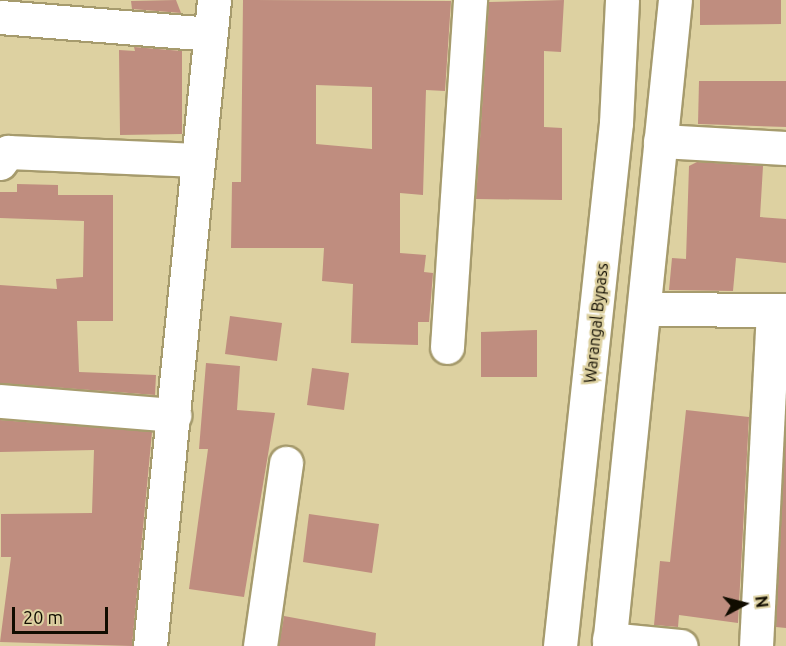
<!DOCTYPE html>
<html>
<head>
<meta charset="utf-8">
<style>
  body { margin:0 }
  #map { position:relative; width:786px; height:646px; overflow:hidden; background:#ddd1a1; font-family:Ubuntu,sans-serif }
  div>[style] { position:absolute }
  .building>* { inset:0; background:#bf8d7f }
  .roads { filter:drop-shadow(2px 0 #a69b6d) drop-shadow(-2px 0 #a69b6d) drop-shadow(0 2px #a69b6d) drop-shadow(0 -2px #a69b6d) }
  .minor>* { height:33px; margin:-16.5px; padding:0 16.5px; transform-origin:16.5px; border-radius:16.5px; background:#fff }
  .major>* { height:33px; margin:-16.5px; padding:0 16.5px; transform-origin:16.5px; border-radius:16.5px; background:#fff }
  span { translate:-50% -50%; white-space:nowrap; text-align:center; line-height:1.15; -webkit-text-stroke:5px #ddd1a1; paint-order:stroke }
  .street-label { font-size:16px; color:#100c00 }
  .north { position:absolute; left:714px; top:574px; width:60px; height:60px; -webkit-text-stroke:4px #ddd1a1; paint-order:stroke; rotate:83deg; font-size:16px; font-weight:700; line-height:24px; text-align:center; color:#100c00 }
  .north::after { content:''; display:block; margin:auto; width:21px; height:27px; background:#100c00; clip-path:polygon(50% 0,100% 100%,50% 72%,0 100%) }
  .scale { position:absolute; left:12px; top:607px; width:96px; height:27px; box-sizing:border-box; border:3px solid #100c00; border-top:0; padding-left:8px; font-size:18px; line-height:21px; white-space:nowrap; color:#100c00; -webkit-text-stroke:4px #ddd1a1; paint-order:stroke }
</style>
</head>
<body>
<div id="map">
  <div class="building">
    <i style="clip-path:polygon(176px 0,181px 13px,132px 9px,131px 1px)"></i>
    <i style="clip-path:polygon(evenodd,243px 0,451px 1px,445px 91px,426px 90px,423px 195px,400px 193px,400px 253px,426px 255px,424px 272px,433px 273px,429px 322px,418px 322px,418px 345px,351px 343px,353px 284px,322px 281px,324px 248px,231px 248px,232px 182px,241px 182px,243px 0,316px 85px,372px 87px,372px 149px,316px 144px,316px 85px)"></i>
    <i style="clip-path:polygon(564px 0,561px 52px,544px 51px,544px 127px,562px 128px,562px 200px,476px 199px,489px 2px)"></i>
    <i style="clip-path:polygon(700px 0,781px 0,781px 24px,700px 25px)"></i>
    <i style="clip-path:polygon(134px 47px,182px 51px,182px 134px,120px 135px,119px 50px,135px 51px)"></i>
    <i style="clip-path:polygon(699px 81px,786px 81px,786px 127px,698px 124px)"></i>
    <i style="clip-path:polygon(697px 162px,763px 166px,760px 217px,786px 219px,786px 263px,736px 258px,733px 291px,669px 290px,672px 258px,686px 259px,689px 166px)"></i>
    <i style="clip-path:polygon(17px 184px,58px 185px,58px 195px,113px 195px,113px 321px,77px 321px,79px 372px,156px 375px,155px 395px,0 383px,0 285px,57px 289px,56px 279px,83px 277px,84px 221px,0 218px,0 192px,17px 192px)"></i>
    <i style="clip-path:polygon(230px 316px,282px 323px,277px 361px,225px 354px)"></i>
    <i style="clip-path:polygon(537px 330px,537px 377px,481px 377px,481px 332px)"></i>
    <i style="clip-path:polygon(206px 363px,240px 366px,237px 410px,275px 413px,244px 597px,189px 589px,208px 449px,199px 449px)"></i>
    <i style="clip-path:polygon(312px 368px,349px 373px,344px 410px,307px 405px)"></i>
    <i style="clip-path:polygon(686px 410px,749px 417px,738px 623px,679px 615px,678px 627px,654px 625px,660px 561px,670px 562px)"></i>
    <i style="clip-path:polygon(0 420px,152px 432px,132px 646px,0 642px,11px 557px,1px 557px,1px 514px,92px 513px,94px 450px,0 452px)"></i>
    <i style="clip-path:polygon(786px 424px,786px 628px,776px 627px)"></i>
    <i style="clip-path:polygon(309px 514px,379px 524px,372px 573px,303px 562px)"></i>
    <i style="clip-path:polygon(284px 616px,376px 633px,375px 646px,279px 646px)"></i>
  </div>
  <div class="roads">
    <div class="minor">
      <i style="left:0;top:17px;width:211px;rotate:4.6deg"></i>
      <i style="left:660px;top:141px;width:126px;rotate:3.2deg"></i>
      <i style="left:0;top:163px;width:14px;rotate:-54deg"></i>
      <i style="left:8px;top:152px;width:190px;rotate:2.4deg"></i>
      <i style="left:644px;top:309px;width:142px;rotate:0.4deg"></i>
      <i style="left:447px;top:347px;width:348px;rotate:-86.2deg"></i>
      <i style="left:0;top:401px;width:175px;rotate:4.6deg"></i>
      <i style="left:609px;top:639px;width:72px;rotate:5.6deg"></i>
      <i style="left:150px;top:646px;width:649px;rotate:-84.34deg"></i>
      <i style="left:260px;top:646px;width:185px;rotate:-81.9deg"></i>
      <i style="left:756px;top:646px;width:336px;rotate:-87.1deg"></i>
    </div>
    <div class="major">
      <i style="left:560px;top:646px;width:526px;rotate:-83.89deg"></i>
      <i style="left:616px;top:123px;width:123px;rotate:-87.2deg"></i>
      <i style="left:609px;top:646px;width:649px;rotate:-84.17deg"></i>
    </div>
  </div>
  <div class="street-label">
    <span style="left:596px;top:323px;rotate:-84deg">Warangal Bypass</span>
  </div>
  <div class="north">N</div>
  <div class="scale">20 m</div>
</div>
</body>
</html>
